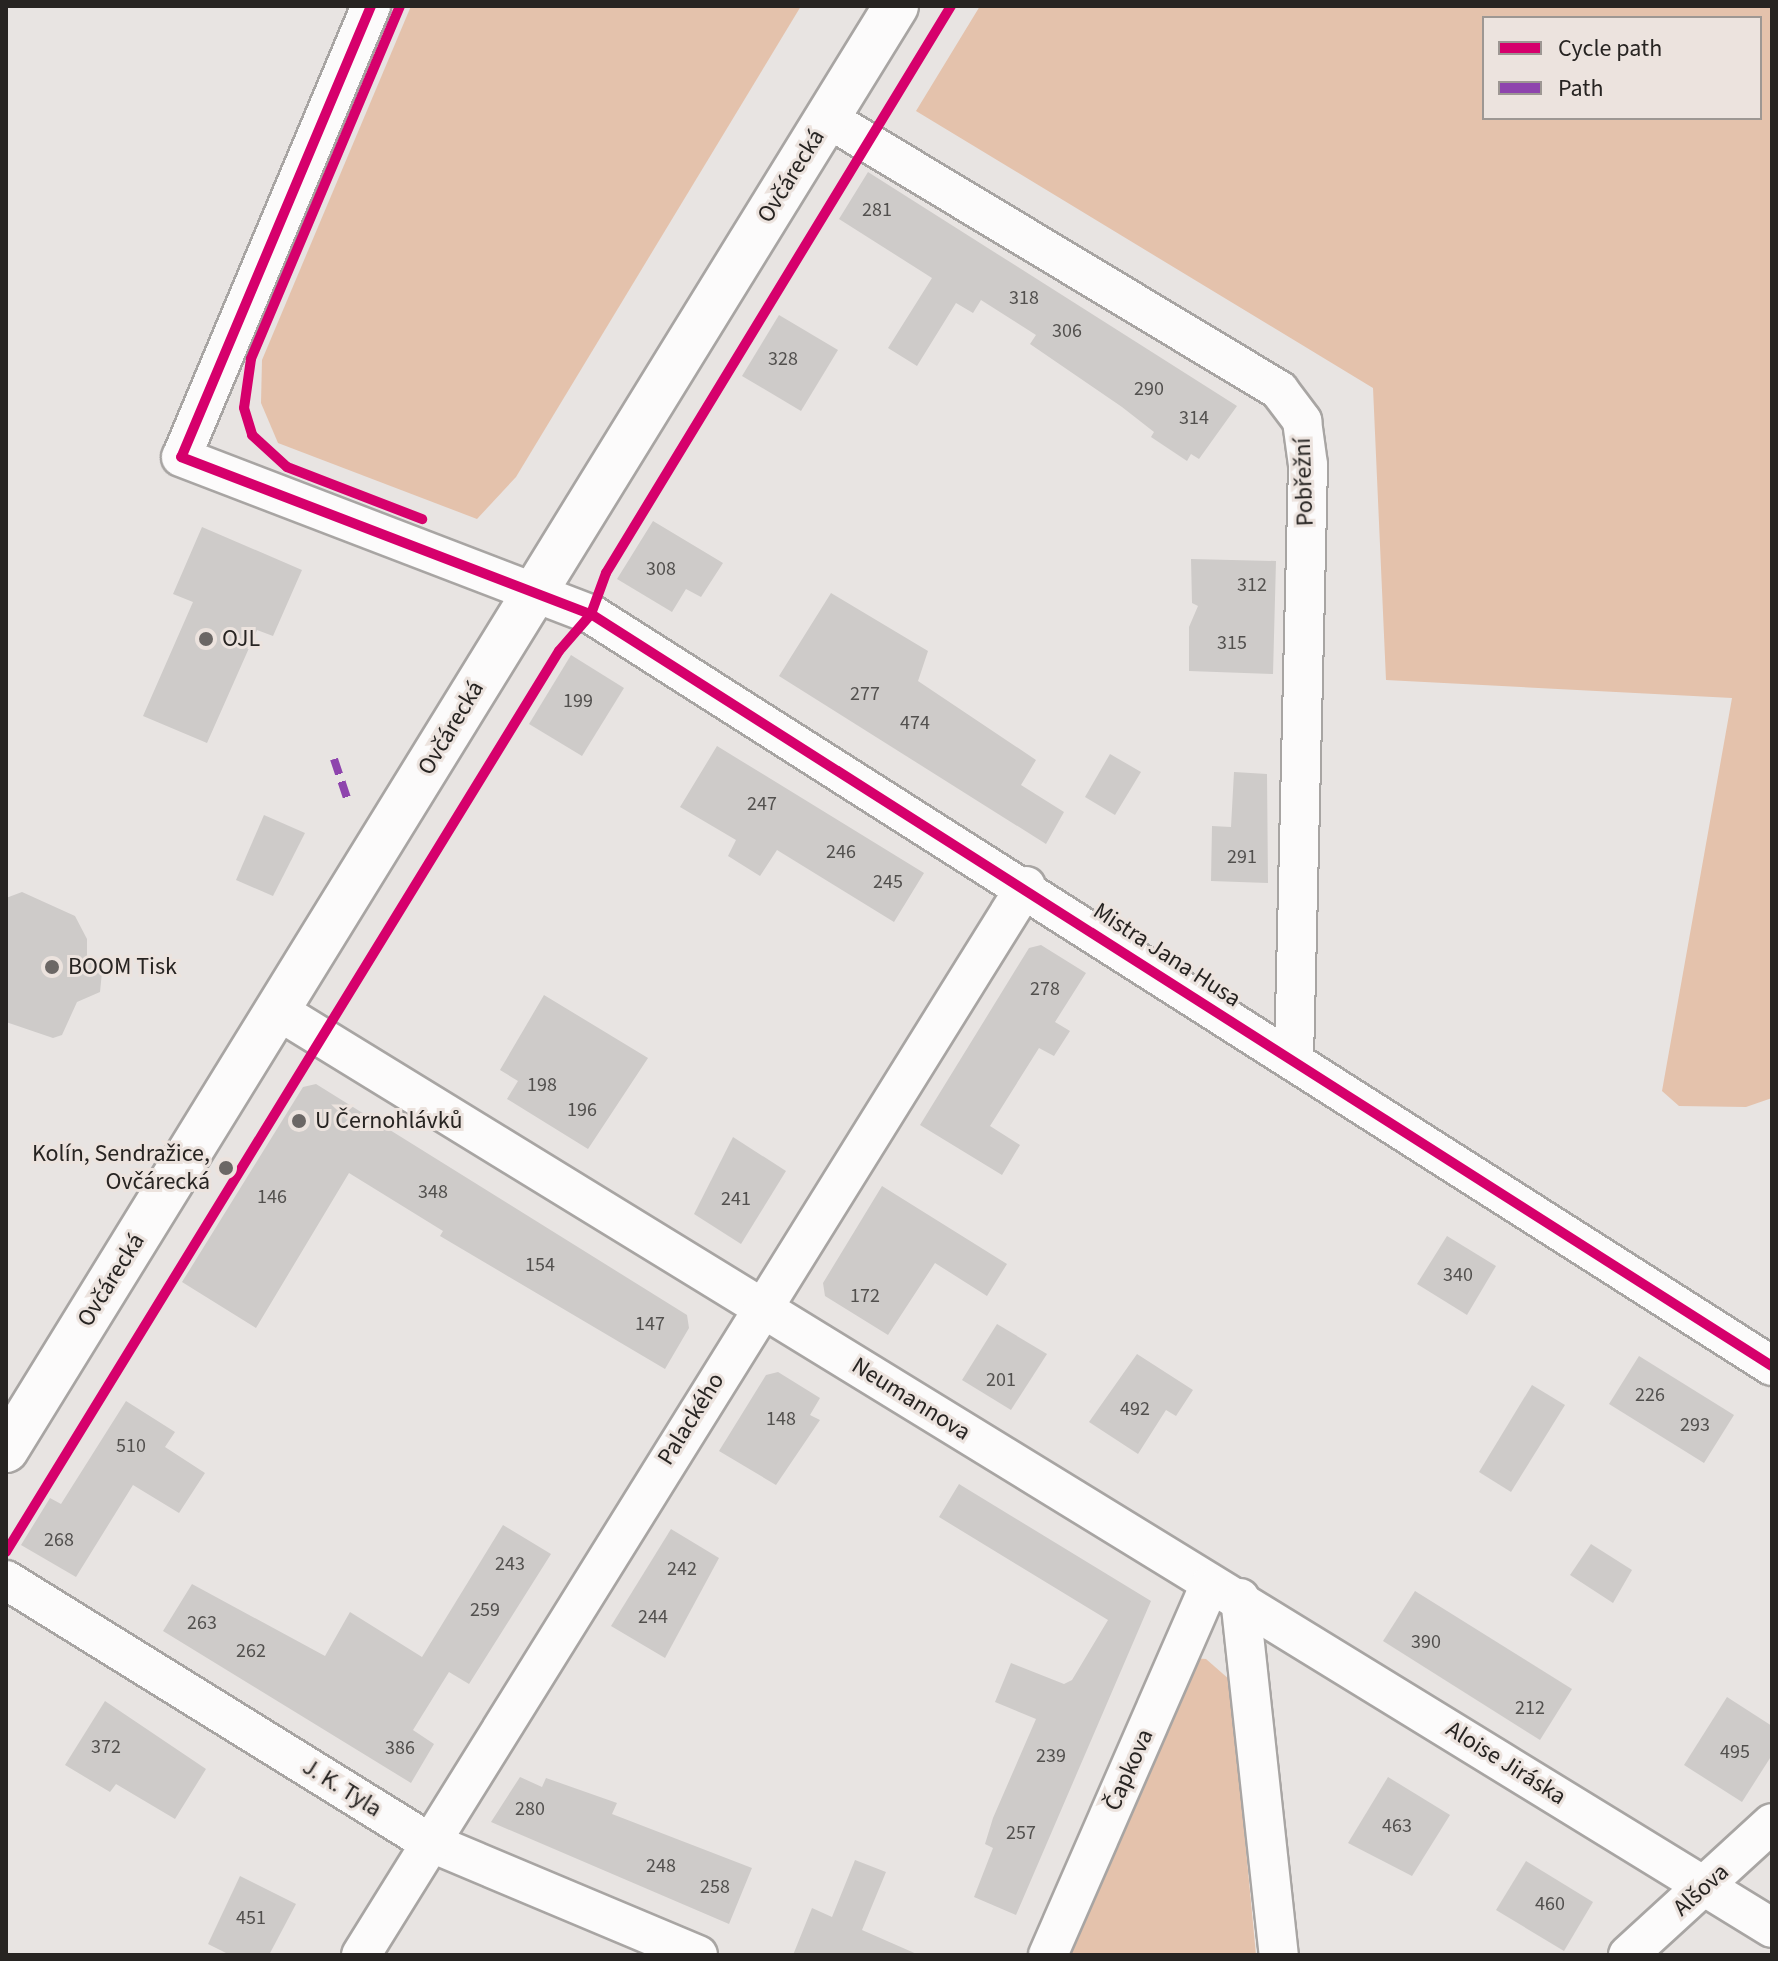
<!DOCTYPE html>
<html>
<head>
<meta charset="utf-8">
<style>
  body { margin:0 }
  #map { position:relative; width:1778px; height:1961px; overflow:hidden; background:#e8e4e2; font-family:"Source Sans 3",sans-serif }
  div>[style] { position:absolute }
  .green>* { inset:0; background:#e4c2ac }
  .building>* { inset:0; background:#cecbc9 }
  .roads { filter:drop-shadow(2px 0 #a8a5a3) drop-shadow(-2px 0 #a8a5a3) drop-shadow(0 2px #a8a5a3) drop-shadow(0 -2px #a8a5a3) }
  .minor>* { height:38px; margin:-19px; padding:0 19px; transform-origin:19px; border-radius:19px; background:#fcfbfb }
  .secondary>* { height:44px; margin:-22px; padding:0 22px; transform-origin:22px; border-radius:22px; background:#fcfbfb }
  .quiet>* { height:8px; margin-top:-4px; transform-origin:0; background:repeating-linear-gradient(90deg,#8e44ad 0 16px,transparent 0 24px) }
  .cycleway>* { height:10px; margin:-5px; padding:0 5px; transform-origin:5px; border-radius:5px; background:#d6006c }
  .dots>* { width:22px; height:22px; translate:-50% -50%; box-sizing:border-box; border:4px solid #ece3de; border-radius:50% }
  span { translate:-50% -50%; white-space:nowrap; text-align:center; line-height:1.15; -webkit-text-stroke:6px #ece3de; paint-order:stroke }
  .number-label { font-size:20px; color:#52504e }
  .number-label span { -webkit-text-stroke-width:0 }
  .street-label { font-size:24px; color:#272422 }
  .poi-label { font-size:24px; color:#272422 }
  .left { translate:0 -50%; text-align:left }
  .right { translate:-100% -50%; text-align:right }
  .frame { position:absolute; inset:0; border:8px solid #272422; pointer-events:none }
  .legend { position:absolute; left:1482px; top:16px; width:280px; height:104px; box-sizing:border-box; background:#ece3de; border:2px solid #9d9793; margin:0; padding:10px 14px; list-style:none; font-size:24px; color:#272422 }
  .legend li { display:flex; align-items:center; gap:16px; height:40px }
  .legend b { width:40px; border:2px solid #9d9793 }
</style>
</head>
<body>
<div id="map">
  <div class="green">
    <i style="clip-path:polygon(411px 6px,801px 6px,516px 477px,477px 519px,278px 443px,261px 403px,262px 360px)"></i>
    <i style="clip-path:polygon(evenodd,980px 6px,1772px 6px,1772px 1098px,1746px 1107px,1679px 1106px,1662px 1091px,1732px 698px,1386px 680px,1373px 388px,916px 111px,980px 6px,1484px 18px,1760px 18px,1760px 118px,1484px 118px,1484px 18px)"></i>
    <i style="clip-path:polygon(1192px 1658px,1206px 1659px,1230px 1680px,1256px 1955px,1063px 1955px)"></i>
  </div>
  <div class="building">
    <i style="clip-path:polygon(868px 172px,1237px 406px,1199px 459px,1191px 454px,1187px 461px,1151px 437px,1154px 432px,1122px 407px,1030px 344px,1036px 335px,981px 300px,973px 313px,956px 303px,917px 366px,888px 348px,932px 278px,839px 219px)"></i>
    <i style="clip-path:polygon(779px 315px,838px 350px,801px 411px,742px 376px)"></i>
    <i style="clip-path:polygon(653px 521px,723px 563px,701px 597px,686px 589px,672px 612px,617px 579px)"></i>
    <i style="clip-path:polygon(202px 527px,302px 570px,273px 636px,257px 630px,207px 743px,143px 716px,193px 602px,173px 594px)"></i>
    <i style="clip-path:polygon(1191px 559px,1276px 561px,1273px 674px,1189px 671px,1189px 627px,1198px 606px,1192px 603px)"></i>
    <i style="clip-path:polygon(831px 593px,928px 651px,918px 681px,1036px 760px,1021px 785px,1064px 812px,1046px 844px,779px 676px)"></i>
    <i style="clip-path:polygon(571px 655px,624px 688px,582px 756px,529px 724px)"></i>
    <i style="clip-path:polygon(717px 746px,924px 873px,894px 922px,777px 850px,760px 876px,728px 856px,736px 840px,680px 807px)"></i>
    <i style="clip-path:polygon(1110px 754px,1141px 772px,1115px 815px,1085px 797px)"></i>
    <i style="clip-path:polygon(1234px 772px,1267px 774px,1268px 883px,1211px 881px,1212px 826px,1231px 827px)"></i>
    <i style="clip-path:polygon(264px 815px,305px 833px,273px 896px,236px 880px)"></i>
    <i style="clip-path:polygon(22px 892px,75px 916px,87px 939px,87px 956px,102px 972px,100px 992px,77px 1002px,62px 1035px,53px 1038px,6px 1022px,6px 898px)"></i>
    <i style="clip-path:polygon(1041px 945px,1086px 973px,1055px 1022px,1070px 1031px,1054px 1056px,1039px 1048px,990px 1126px,1020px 1145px,1002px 1175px,920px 1125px,1029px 948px)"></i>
    <i style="clip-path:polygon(544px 995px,648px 1058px,588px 1149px,507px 1099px,518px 1081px,500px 1070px)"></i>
    <i style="clip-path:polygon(316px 1084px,687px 1315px,689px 1328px,665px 1369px,440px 1236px,443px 1231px,349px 1173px,256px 1328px,182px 1282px,303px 1087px)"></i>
    <i style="clip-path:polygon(733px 1137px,786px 1171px,741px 1244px,694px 1214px)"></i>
    <i style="clip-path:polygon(882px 1186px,1007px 1264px,987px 1296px,935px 1263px,888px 1335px,825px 1296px,823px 1283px)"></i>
    <i style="clip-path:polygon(1447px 1236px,1496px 1266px,1467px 1315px,1417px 1284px)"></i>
    <i style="clip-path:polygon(997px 1324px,1047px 1354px,1011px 1410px,962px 1380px)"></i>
    <i style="clip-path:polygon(1137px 1354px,1193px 1390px,1176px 1416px,1166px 1410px,1138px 1454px,1089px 1422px)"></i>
    <i style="clip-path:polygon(1639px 1356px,1734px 1415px,1704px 1463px,1609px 1404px)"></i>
    <i style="clip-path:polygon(778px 1372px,820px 1398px,810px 1415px,820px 1420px,776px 1485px,719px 1451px,766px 1375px)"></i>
    <i style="clip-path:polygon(1532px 1385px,1565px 1405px,1511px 1492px,1479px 1472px)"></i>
    <i style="clip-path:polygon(126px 1401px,175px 1432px,165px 1447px,205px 1473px,179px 1513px,133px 1485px,76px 1577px,21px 1545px,50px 1498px,61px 1504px)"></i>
    <i style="clip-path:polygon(959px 1484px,1151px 1601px,1016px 1915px,974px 1897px,993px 1848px,985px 1844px,993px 1818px,1036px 1719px,995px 1702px,1011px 1663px,1064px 1684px,1072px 1680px,1108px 1620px,939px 1517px)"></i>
    <i style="clip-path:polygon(503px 1525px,551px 1554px,469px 1684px,449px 1672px,413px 1730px,434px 1744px,411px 1783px,163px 1631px,192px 1584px,325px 1656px,350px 1612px,422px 1657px)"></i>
    <i style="clip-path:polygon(671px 1529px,719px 1558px,665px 1658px,611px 1626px)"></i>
    <i style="clip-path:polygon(1591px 1544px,1632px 1570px,1613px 1603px,1570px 1575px)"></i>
    <i style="clip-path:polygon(1415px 1591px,1572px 1689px,1540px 1740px,1383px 1641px)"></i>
    <i style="clip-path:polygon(1727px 1697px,1772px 1726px,1772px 1755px,1742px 1802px,1684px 1765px)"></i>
    <i style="clip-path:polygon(105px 1701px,206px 1769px,175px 1819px,116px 1784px,110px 1792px,65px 1765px)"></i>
    <i style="clip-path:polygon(520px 1777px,542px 1787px,546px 1778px,617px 1803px,612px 1814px,752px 1868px,729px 1924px,491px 1822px)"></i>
    <i style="clip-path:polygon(1388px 1777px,1450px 1815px,1412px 1876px,1348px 1843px)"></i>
    <i style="clip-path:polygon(855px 1860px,886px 1872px,862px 1930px,919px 1955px,793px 1955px,812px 1908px,832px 1917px)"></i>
    <i style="clip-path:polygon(1526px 1861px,1593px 1902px,1564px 1951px,1496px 1910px)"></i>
    <i style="clip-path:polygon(240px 1876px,296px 1904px,269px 1955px,230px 1955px,208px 1944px)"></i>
  </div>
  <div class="roads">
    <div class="minor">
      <i style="left:371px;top:6px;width:489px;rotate:112.8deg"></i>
      <i style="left:181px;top:457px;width:439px;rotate:21deg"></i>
      <i style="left:591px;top:614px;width:1400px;rotate:32.49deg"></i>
      <i style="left:827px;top:118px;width:528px;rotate:31.04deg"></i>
      <i style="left:1279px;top:390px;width:39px;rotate:53deg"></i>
      <i style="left:1302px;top:421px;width:44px;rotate:82.2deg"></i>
      <i style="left:1308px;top:465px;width:596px;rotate:91.35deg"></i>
      <i style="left:277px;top:1010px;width:1754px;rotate:31.55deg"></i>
      <i style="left:6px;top:1580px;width:495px;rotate:31.8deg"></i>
      <i style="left:427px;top:1841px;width:294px;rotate:22.8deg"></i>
      <i style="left:1240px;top:1598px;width:359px;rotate:83.8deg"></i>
      <i style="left:361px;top:1955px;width:1259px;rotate:-58.12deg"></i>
      <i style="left:1048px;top:1955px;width:404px;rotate:-66.4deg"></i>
      <i style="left:1628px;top:1955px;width:195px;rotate:-42.5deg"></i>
    </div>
    <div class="secondary">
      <i style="left:6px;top:1450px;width:1696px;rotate:-58.35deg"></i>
    </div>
  </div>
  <div class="quiet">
    <i style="left:334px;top:759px;width:47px;rotate:71.6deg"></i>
  </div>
  <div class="cycleway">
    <i style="left:371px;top:6px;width:489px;rotate:112.8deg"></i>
    <i style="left:181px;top:457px;width:439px;rotate:21deg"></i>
    <i style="left:591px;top:614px;width:1400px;rotate:32.49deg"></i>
    <i style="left:400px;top:6px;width:383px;rotate:112.9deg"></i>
    <i style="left:251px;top:359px;width:49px;rotate:98.1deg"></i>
    <i style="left:244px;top:408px;width:28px;rotate:73deg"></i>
    <i style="left:252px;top:435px;width:47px;rotate:42.4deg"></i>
    <i style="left:287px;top:467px;width:145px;rotate:21.1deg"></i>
    <i style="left:6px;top:1552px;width:1057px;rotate:-58.46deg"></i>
    <i style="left:559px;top:651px;width:49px;rotate:-49.1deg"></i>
    <i style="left:591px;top:614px;width:44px;rotate:-69.9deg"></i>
    <i style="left:606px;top:573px;width:664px;rotate:-58.68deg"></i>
  </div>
  <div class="dots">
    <i style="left:206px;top:639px;background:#6b6765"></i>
    <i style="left:52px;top:967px;background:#6b6765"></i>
    <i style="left:299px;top:1121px;background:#6b6765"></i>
    <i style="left:226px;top:1168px;background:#6b6765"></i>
  </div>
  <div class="number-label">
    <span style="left:877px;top:210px">281</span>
    <span style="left:1024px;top:298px">318</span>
    <span style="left:1067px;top:331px">306</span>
    <span style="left:783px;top:359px">328</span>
    <span style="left:1149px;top:389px">290</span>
    <span style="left:1194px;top:418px">314</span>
    <span style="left:661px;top:569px">308</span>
    <span style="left:1252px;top:585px">312</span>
    <span style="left:1232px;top:643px">315</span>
    <span style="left:865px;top:694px">277</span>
    <span style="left:578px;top:701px">199</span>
    <span style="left:915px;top:723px">474</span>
    <span style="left:762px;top:804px">247</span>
    <span style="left:841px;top:852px">246</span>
    <span style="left:1242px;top:857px">291</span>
    <span style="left:888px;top:882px">245</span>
    <span style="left:1045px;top:989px">278</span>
    <span style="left:542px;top:1085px">198</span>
    <span style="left:582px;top:1110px">196</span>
    <span style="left:433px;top:1192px">348</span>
    <span style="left:272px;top:1197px">146</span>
    <span style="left:736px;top:1199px">241</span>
    <span style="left:540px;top:1265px">154</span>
    <span style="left:1458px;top:1275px">340</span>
    <span style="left:865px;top:1296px">172</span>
    <span style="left:650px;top:1324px">147</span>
    <span style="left:1001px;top:1380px">201</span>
    <span style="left:1650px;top:1395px">226</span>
    <span style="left:1135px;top:1409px">492</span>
    <span style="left:781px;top:1419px">148</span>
    <span style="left:1695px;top:1425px">293</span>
    <span style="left:131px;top:1446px">510</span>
    <span style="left:59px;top:1540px">268</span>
    <span style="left:510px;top:1564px">243</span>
    <span style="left:682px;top:1569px">242</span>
    <span style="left:485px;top:1610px">259</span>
    <span style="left:653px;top:1617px">244</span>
    <span style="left:202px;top:1623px">263</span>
    <span style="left:1426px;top:1642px">390</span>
    <span style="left:251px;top:1651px">262</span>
    <span style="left:1530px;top:1708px">212</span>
    <span style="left:106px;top:1747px">372</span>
    <span style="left:400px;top:1748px">386</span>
    <span style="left:1735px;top:1752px">495</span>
    <span style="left:1051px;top:1756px">239</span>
    <span style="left:530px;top:1809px">280</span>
    <span style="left:1397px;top:1826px">463</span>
    <span style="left:1021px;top:1833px">257</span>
    <span style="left:661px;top:1866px">248</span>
    <span style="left:715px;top:1887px">258</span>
    <span style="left:1550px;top:1904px">460</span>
    <span style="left:251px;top:1918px">451</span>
  </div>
  <div class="street-label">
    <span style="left:791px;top:176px;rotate:-58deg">Ovčárecká</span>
    <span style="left:1304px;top:482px;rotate:-92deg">Pobřežní</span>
    <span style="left:451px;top:728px;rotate:-59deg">Ovčárecká</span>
    <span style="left:1167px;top:955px;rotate:33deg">Mistra Jana Husa</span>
    <span style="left:111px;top:1280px;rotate:-58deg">Ovčárecká</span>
    <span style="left:911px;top:1399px;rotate:32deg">Neumannova</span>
    <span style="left:691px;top:1419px;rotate:-58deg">Palackého</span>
    <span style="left:1506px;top:1763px;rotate:32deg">Aloise Jiráska</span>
    <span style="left:1129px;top:1770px;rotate:-66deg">Čapkova</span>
    <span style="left:342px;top:1788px;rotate:32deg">J. K. Tyla</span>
    <span style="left:1701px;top:1890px;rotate:-42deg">Alšova</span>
  </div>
  <div class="poi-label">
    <span class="left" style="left:222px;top:639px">OJL</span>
    <span class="left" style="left:68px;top:967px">BOOM Tisk</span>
    <span class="left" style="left:315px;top:1121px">U Černohlávků</span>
    <span class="right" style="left:210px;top:1168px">Kolín, Sendražice,<br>Ovčárecká</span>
  </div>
  <div class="frame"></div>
  <ul class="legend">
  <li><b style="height:10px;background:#d6006c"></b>Cycle path</li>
  <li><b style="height:10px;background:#8e44ad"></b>Path</li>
  </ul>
</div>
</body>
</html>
